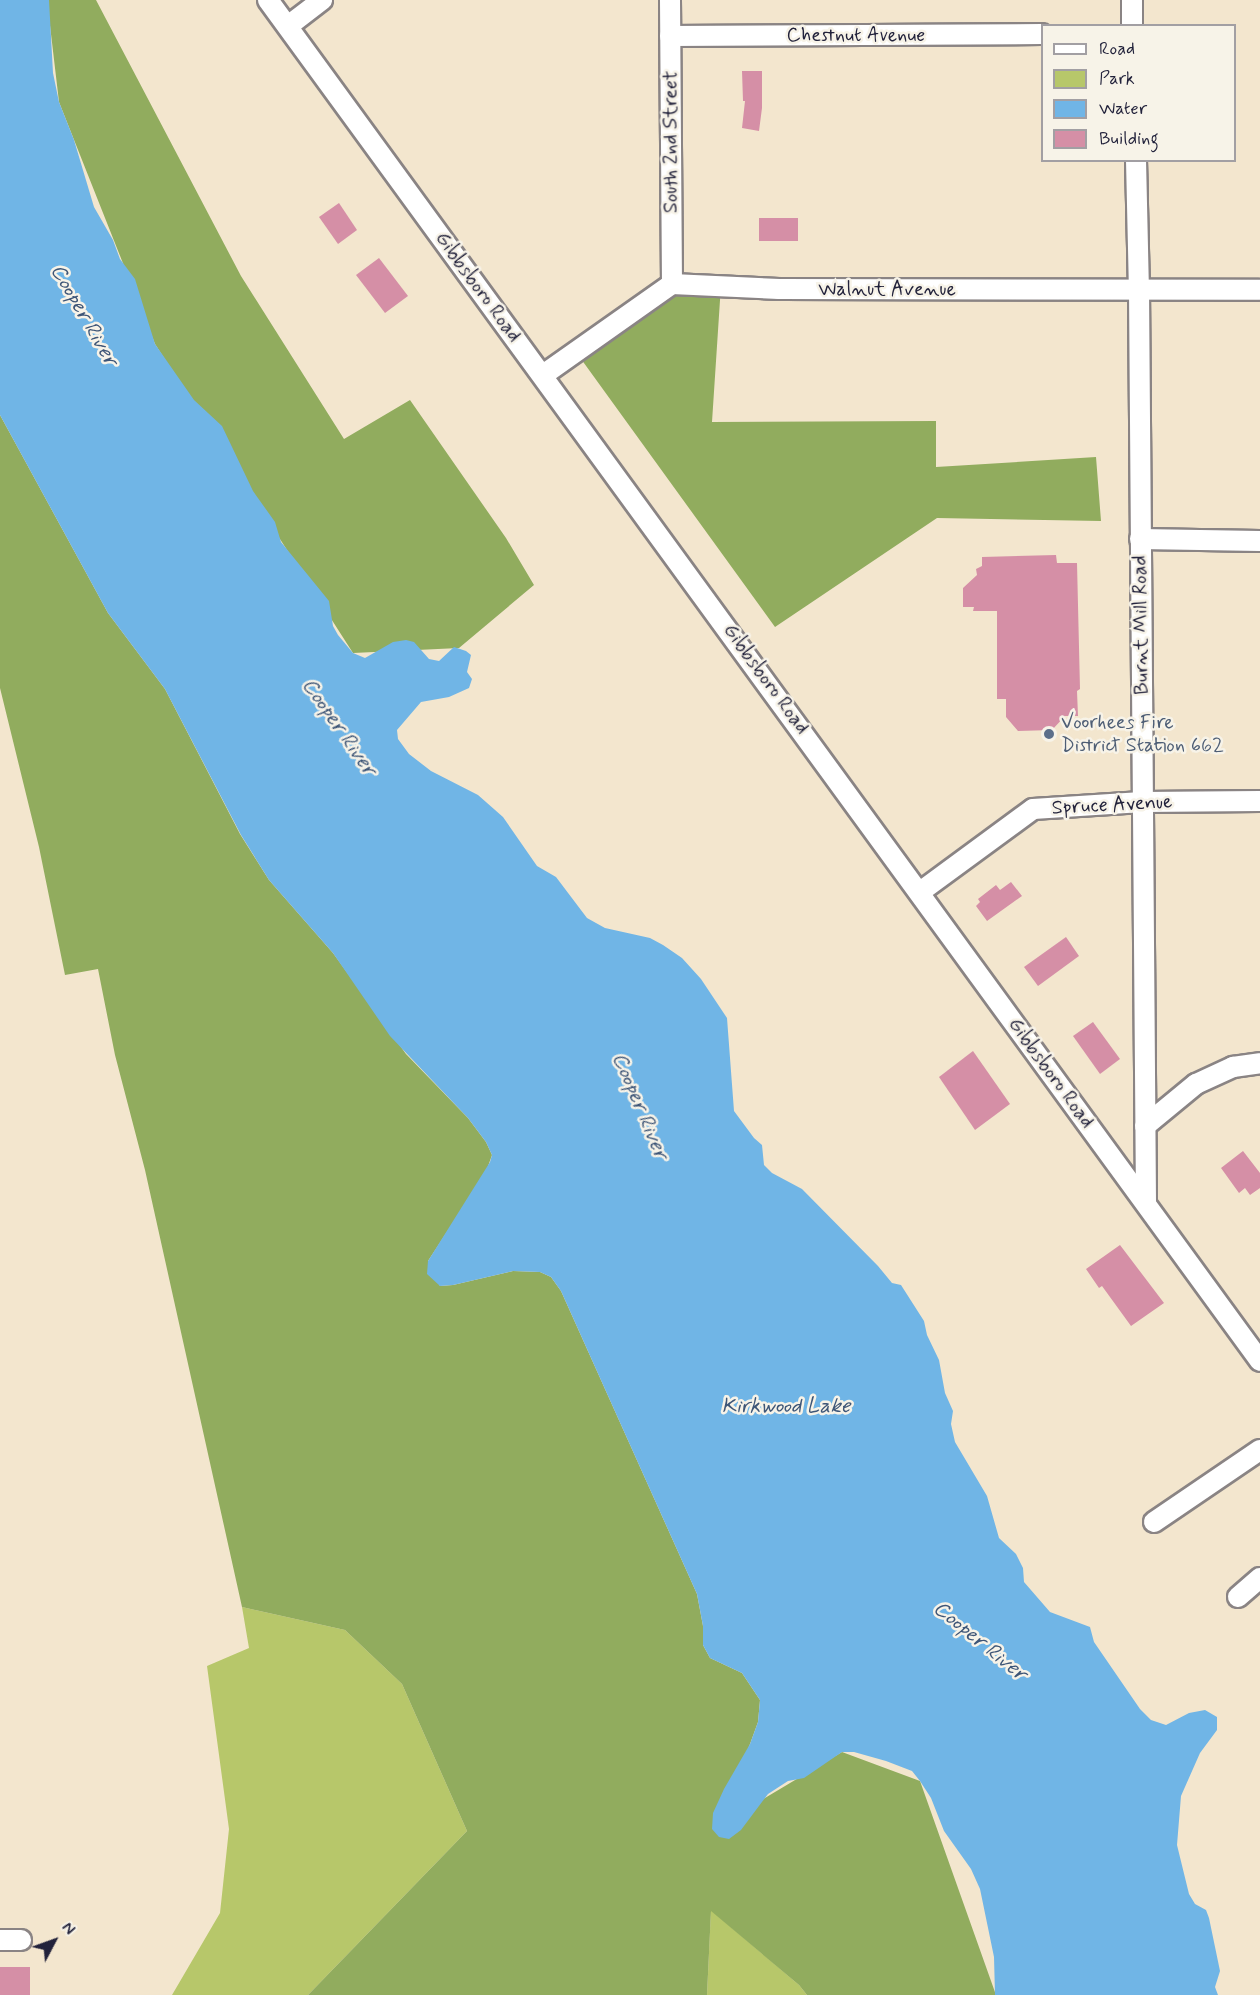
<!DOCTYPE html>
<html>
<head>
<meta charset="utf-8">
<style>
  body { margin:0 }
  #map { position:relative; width:1260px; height:1995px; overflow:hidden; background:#f3e6ce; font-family:Mynerve,sans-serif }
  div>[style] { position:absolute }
  .green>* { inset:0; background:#b7c76a }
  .forest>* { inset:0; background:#91ac5e }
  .water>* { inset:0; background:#70b5e6 }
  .building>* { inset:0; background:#d58fa6 }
  .roads { filter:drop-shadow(2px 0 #8a8484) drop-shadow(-2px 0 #8a8484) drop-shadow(0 2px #8a8484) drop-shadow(0 -2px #8a8484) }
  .minor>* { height:20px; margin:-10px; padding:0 10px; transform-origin:10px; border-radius:10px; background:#fff }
  .dots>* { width:16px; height:16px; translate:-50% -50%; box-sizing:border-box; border:3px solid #f7f3e8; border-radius:50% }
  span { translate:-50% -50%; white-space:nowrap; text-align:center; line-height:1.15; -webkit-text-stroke:5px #f7f3e8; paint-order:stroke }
  .street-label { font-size:20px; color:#22223b }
  .service-label { font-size:20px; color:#4e5e75 }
  .left { translate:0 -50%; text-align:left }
  .water-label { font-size:21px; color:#3d5577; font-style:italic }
  .legend { position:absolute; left:1041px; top:24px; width:195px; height:138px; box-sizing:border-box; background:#f7f3e8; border:2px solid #a29fa3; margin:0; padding:8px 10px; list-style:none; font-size:18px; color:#22223b }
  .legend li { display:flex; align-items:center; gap:12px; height:30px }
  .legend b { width:30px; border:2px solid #a29fa3 }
  .north { position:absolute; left:24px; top:1911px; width:60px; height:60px; -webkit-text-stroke:4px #f7f3e8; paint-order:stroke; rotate:49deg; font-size:16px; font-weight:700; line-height:24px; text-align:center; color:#22223b }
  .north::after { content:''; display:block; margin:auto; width:21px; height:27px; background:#22223b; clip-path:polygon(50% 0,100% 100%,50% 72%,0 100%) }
</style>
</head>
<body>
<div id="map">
  <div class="green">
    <i style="clip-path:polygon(242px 1607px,345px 1630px,402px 1684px,467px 1831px,308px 1995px,172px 1995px,220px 1913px,229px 1829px,207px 1666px,249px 1648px)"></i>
    <i style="clip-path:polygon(711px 1910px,799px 1985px,807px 1995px,707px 1995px)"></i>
  </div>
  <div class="forest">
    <i style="clip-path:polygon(47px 0,96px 0,241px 276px,344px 439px,410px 400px,506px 538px,534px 585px,459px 648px,353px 653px,155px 344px,59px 102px)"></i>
    <i style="clip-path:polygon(721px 285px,712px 422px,936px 421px,936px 467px,1096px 457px,1101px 521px,937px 518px,775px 627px,576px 352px,663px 291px)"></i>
    <i style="clip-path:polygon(0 415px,108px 613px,165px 689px,240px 834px,269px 880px,333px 953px,406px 1054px,468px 1118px,486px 1142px,492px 1155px,486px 1172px,428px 1261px,440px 1286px,453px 1285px,513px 1271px,540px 1272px,551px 1277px,561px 1291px,697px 1594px,703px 1626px,703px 1645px,710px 1658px,742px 1673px,760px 1700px,758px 1722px,750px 1744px,713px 1829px,842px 1752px,920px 1781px,996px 1995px,807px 1995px,799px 1985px,711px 1911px,707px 1995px,308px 1995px,467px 1831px,402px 1684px,345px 1630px,242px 1607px,145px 1170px,115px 1055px,98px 969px,65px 975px,39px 847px,0 688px)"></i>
  </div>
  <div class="water">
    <i style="clip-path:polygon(0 0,49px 0,53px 73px,59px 102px,74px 140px,94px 207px,113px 240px,120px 259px,135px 279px,155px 344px,194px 400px,222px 426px,253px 491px,275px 522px,281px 542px,329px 601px,333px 626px,338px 635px,353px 653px,365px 658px,393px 642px,406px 640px,414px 642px,429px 659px,439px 661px,454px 647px,466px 651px,471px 655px,467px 672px,472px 679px,469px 688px,449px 697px,421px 702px,397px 730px,398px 739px,409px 754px,431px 771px,478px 795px,503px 817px,537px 866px,556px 877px,587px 918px,605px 928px,650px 938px,663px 945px,682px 958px,701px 979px,727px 1018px,734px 1111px,754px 1138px,762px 1145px,764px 1165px,772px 1173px,802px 1189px,878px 1266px,892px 1283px,901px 1285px,924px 1321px,927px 1335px,939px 1360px,945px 1393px,953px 1411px,951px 1424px,955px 1442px,987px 1496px,999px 1538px,1016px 1554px,1023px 1568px,1024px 1582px,1050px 1612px,1090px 1627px,1094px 1642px,1140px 1709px,1151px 1720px,1166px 1725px,1189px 1713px,1205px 1710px,1217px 1717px,1217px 1730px,1200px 1753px,1181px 1796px,1177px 1845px,1189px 1894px,1195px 1904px,1206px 1910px,1209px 1918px,1220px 1971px,1215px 1987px,1218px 1995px,995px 1995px,994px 1957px,980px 1889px,971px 1869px,944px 1831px,931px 1798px,920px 1781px,912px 1771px,886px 1761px,854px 1752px,842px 1752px,804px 1778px,788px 1781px,768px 1794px,741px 1830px,729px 1839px,719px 1837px,712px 1829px,713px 1813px,724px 1789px,750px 1744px,758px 1722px,760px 1700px,742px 1673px,710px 1658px,703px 1645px,703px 1626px,697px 1594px,561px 1291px,551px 1277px,540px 1272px,513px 1271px,453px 1285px,440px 1286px,427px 1274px,428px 1261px,490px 1162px,492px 1155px,486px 1142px,468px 1118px,390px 1036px,333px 953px,269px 880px,241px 835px,165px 689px,108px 613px,0 415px)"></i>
  </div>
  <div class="building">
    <i style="clip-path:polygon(742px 71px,762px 71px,762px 108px,759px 131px,742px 128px,745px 101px,743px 101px)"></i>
    <i style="clip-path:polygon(339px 203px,357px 230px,338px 244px,319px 217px)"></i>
    <i style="clip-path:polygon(759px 218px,798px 218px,798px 241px,759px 241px)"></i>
    <i style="clip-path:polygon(379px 258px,408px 296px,385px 313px,356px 275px)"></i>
    <i style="clip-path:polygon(1056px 555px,1057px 563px,1077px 563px,1080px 689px,1077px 691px,1078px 716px,1065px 716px,1052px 730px,1018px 731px,1006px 717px,1006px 699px,997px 699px,997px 611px,973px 611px,974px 607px,963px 607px,963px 588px,977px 575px,976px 569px,982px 566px,982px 557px)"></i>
    <i style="clip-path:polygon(1011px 882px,1022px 896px,987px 921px,976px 906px,980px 902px,978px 899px,996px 885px,1000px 890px)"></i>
    <i style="clip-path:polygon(1066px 937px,1079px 956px,1038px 986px,1024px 967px)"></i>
    <i style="clip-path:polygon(1093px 1022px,1120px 1059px,1100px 1074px,1073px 1036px)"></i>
    <i style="clip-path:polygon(973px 1051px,1010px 1104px,975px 1130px,939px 1077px)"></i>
    <i style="clip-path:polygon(1243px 1151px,1260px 1173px,1260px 1188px,1250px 1195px,1245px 1188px,1239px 1193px,1221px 1168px)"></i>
    <i style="clip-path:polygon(1120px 1245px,1164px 1303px,1131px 1326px,1102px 1286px,1099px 1288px,1086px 1269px)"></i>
    <i style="clip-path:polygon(0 1967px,30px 1967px,30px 1995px,0 1995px)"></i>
  </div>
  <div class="roads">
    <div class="minor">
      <i style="left:268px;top:0;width:1684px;rotate:53.91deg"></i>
      <i style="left:670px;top:0;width:284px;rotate:89.6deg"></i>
      <i style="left:1132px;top:0;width:26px;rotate:90deg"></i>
      <i style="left:288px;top:26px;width:43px;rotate:-37.4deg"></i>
      <i style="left:670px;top:36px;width:372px;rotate:-0.3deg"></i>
      <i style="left:1136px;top:160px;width:130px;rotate:88.7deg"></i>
      <i style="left:1139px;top:290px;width:913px;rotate:89.56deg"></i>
      <i style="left:543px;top:375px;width:158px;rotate:-35.2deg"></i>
      <i style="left:672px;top:284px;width:107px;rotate:2.7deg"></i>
      <i style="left:779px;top:289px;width:481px;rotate:0.1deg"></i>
      <i style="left:1140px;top:539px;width:120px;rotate:1deg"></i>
      <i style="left:920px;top:892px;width:140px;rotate:-36.3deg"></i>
      <i style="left:1033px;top:809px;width:109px;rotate:-3.7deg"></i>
      <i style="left:1142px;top:802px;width:118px;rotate:-0.5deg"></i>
      <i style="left:1145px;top:1126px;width:66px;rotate:-39.5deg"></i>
      <i style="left:1196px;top:1084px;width:41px;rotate:-24.7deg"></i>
      <i style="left:1233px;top:1067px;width:27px;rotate:-8deg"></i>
      <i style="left:1154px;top:1522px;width:128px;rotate:-34.2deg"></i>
      <i style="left:1238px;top:1597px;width:29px;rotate:-41deg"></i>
      <i style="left:0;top:1940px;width:21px"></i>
    </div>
  </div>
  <div class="dots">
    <i style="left:1049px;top:734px;background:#5c6f8a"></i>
  </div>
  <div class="street-label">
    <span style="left:856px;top:35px">Chestnut Avenue</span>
    <span style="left:671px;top:142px;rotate:-90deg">South 2nd Street</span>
    <span style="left:478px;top:287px;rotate:54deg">Gibbsboro Road</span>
    <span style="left:887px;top:289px">Walnut Avenue</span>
    <span style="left:1141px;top:625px;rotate:-91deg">Burnt Mill Road</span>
    <span style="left:766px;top:679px;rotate:54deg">Gibbsboro Road</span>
    <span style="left:1112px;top:805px;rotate:-3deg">Spruce Avenue</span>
    <span style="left:1051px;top:1073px;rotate:54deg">Gibbsboro Road</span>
  </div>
  <div class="service-label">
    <span class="left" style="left:1061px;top:734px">Voorhees Fire<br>District Station 662</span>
  </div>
  <div class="water-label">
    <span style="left:84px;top:315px;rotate:60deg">Cooper River</span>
    <span style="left:339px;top:727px;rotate:55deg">Cooper River</span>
    <span style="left:640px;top:1106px;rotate:67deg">Cooper River</span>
    <span style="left:786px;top:1406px">Kirkwood Lake</span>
    <span style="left:980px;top:1641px;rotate:39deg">Cooper River</span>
  </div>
  <ul class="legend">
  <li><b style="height:8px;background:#fff"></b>Road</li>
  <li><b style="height:16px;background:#b7c76a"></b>Park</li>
  <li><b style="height:16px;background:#70b5e6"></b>Water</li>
  <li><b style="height:16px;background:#d58fa6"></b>Building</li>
  </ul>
  <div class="north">N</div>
</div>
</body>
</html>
